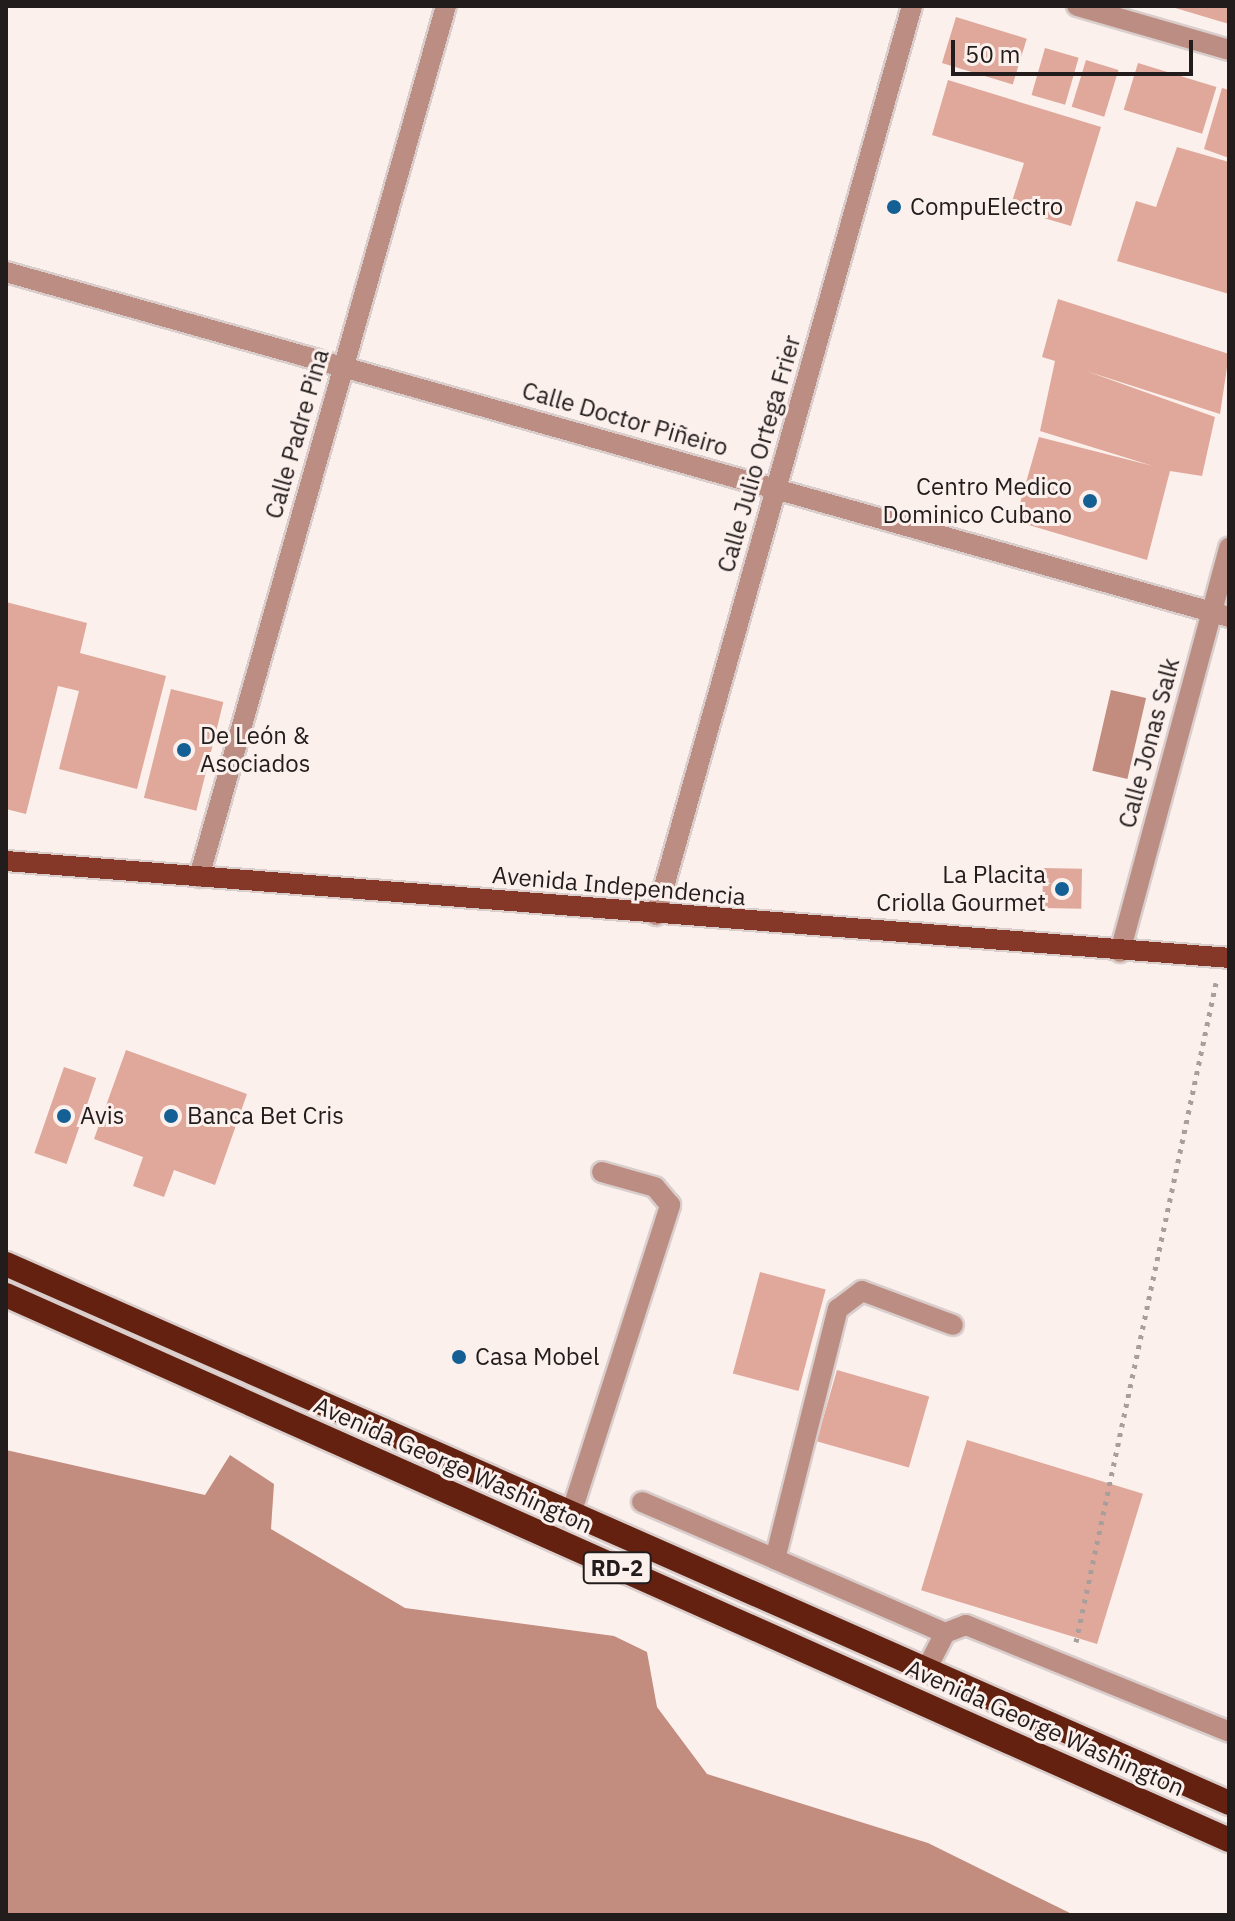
<!DOCTYPE html>
<meta charset="utf-8">
<style>
body{margin:0}
#map{position:relative;width:1235px;height:1921px;overflow:hidden;background:#fcf0ed;font-family:"IBM Plex Sans",sans-serif}
div>[style]{position:absolute}
.water>*{inset:0;background:#c28c7f;transform-origin:0 0}
.building>*{inset:0;background:#dfa89a;transform-origin:0 0}
.path>*{height:5px;margin-top:-2.5px;transform-origin:0;background:repeating-linear-gradient(90deg,#a89f9d 0 4px,transparent 0 10px)}
.roads{filter:drop-shadow(2px 0 #d9cecc) drop-shadow(-2px 0 #d9cecc) drop-shadow(0 2px #d9cecc) drop-shadow(0 -2px #d9cecc)}
.minor>*{height:20px;margin:-10px;padding:0 10px;transform-origin:10px;border-radius:10px;background:#bc8e83}
.major>*{height:20px;margin:-10px;padding:0 10px;transform-origin:10px;border-radius:10px;background:#853827}
.highway>*{height:24px;margin:-12px;padding:0 12px;transform-origin:12px;border-radius:12px;background:#652110}
.dots>*{width:22px;height:22px;translate:-50% -50%;box-sizing:border-box;border:4px solid #fcf0ed;border-radius:50%}
span{translate:-50% -50%;white-space:nowrap;text-align:center;line-height:1.15;-webkit-text-stroke:6px #fcf0ed;paint-order:stroke}
.shield-label span{padding:2px 6px;background:#fcf0ed;border:2px solid;border-radius:6px;-webkit-text-stroke-width:0}
.shield-label{font-size:22px;color:#221d1c;font-weight:700}
.poi-label{font-size:24px;color:#221d1c}
.left{translate:0 -50%;text-align:left}
.right{translate:-100% -50%;text-align:right}
.street-label{font-size:24px;color:#221d1c}
.frame{position:absolute;inset:0;border:8px solid #221d1c;pointer-events:none}
.scale{position:absolute;left:951px;top:40px;width:242px;height:36px;box-sizing:border-box;border:4px solid #221d1c;border-top:0;padding-left:10px;font-size:24px;line-height:28px;white-space:nowrap;color:#221d1c;-webkit-text-stroke:6px #fcf0ed;paint-order:stroke}
</style>
<div id="map">
<div class="water">
<i style="left:1111px;top:690px;width:36px;height:83px;rotate:13deg"></i>
<i style="clip-path:polygon(6px 1450px,205px 1495px,230px 1455px,274px 1484px,271px 1529px,405px 1608px,614px 1636px,647px 1652px,657px 1707px,707px 1774px,928px 1843px,1074px 1915px,6px 1915px)"></i>
</div>
<div class="building">
<i style="clip-path:polygon(1172px 6px,1229px 6px,1229px 24px,1172px 7px)"></i>
<i style="left:956px;top:17px;width:74px;height:48px;rotate:17deg"></i>
<i style="left:1045px;top:48px;width:35px;height:49px;rotate:16deg"></i>
<i style="left:1086px;top:60px;width:34px;height:49px;rotate:17deg"></i>
<i style="left:1138px;top:63px;width:82px;height:49px;rotate:17deg"></i>
<i style="clip-path:polygon(948px 80px,1101px 127px,1071px 226px,1010px 208px,1024px 163px,932px 135px)"></i>
<i style="clip-path:polygon(1222px 88px,1229px 90px,1229px 158px,1204px 149px)"></i>
<i style="clip-path:polygon(1177px 147px,1229px 162px,1229px 294px,1117px 261px,1136px 201px,1156px 207px)"></i>
<i style="clip-path:polygon(1058px 299px,1229px 354px,1220px 414px,1086px 371px,1215px 417px,1202px 476px,1170px 471px,1147px 560px,1015px 521px,1039px 437px,1153px 466px,1040px 431px,1055px 361px,1042px 357px)"></i>
<i style="clip-path:polygon(6px 602px,87px 623px,80px 653px,166px 676px,137px 789px,59px 769px,79px 691px,58px 686px,26px 814px,6px 809px)"></i>
<i style="left:171px;top:689px;width:54px;height:112px;rotate:14deg"></i>
<i style="left:1043px;top:868px;width:39px;height:40px;rotate:1deg"></i>
<i style="clip-path:polygon(126px 1050px,247px 1094px,215px 1185px,174px 1170px,164px 1197px,133px 1186px,143px 1157px,94px 1139px)"></i>
<i style="left:64px;top:1067px;width:34px;height:91px;rotate:19deg"></i>
<i style="left:760px;top:1272px;width:68px;height:105px;rotate:15deg"></i>
<i style="left:837px;top:1370px;width:96px;height:74px;rotate:16deg"></i>
<i style="left:967px;top:1440px;width:184px;height:157px;rotate:17deg"></i>
</div>
<div class="path">
<i style="left:1076px;top:1642px;width:674px;rotate:-78.01deg"></i>
</div>
<div class="roads">
<div class="minor">
<i style="left:1077px;top:6px;width:158px;rotate:16.1deg"></i>
<i style="left:6px;top:272px;width:1271px;rotate:15.75deg"></i>
<i style="left:199px;top:877px;width:905px;rotate:-74.17deg"></i>
<i style="left:656px;top:915px;width:944px;rotate:-74.27deg"></i>
<i style="left:1120px;top:952px;width:419px;rotate:-74.9deg"></i>
<i style="left:642px;top:1502px;width:145px;rotate:23.2deg"></i>
<i style="left:570px;top:1517px;width:328px;rotate:-72.2deg"></i>
<i style="left:670px;top:1205px;width:23px;rotate:-130deg"></i>
<i style="left:655px;top:1187px;width:55px;rotate:-164.2deg"></i>
<i style="left:945px;top:1633px;width:185px;rotate:-156.5deg"></i>
<i style="left:775px;top:1559px;width:258px;rotate:-75.9deg"></i>
<i style="left:838px;top:1309px;width:30px;rotate:-37deg"></i>
<i style="left:862px;top:1291px;width:97px;rotate:20.5deg"></i>
<i style="left:925px;top:1672px;width:44px;rotate:-62.9deg"></i>
<i style="left:945px;top:1633px;width:22px;rotate:-21deg"></i>
<i style="left:966px;top:1625px;width:284px;rotate:22.1deg"></i>
</div>
<div class="major">
<i style="left:6px;top:861px;width:1227px;rotate:4.53deg"></i>
</div>
<div class="highway">
<i style="left:6px;top:1264px;width:1337px;rotate:23.78deg"></i>
<i style="left:6px;top:1295px;width:1339px;rotate:24.02deg"></i>
</div>
</div>
<div class="dots">
<i style="left:894px;top:207px;background:#145f93"></i>
<i style="left:1090px;top:501px;background:#145f93"></i>
<i style="left:184px;top:750px;background:#145f93"></i>
<i style="left:1062px;top:889px;background:#145f93"></i>
<i style="left:64px;top:1116px;background:#145f93"></i>
<i style="left:171px;top:1116px;background:#145f93"></i>
<i style="left:459px;top:1357px;background:#145f93"></i>
</div>
<div class="shield-label">
<span style="left:617px;top:1568px">RD-2</span>
</div>
<div class="poi-label">
<span class="left" style="left:910px;top:207px">CompuElectro</span>
<span class="right" style="left:1072px;top:501px">Centro Medico<br>Dominico Cubano</span>
<span class="left" style="left:200px;top:750px">De León &amp;<br>Asociados</span>
<span class="right" style="left:1046px;top:889px">La Placita<br>Criolla Gourmet</span>
<span class="left" style="left:80px;top:1116px">Avis</span>
<span class="left" style="left:187px;top:1116px">Banca Bet Cris</span>
<span class="left" style="left:475px;top:1357px">Casa Mobel</span>
</div>
<div class="street-label">
<span style="left:625px;top:419px;rotate:16deg">Calle Doctor Piñeiro</span>
<span style="left:297px;top:434px;rotate:-74deg">Calle Padre Pina</span>
<span style="left:759px;top:454px;rotate:-74deg">Calle Julio Ortega Frier</span>
<span style="left:1149px;top:743px;rotate:-75deg">Calle Jonas Salk</span>
<span style="left:619px;top:886px;rotate:5deg">Avenida Independencia</span>
<span style="left:453px;top:1465px;rotate:24deg">Avenida George Washington</span>
<span style="left:1045px;top:1728px;rotate:24deg">Avenida George Washington</span>
</div>
<div class="frame"></div>
<div class="scale">50 m</div>
</div>
